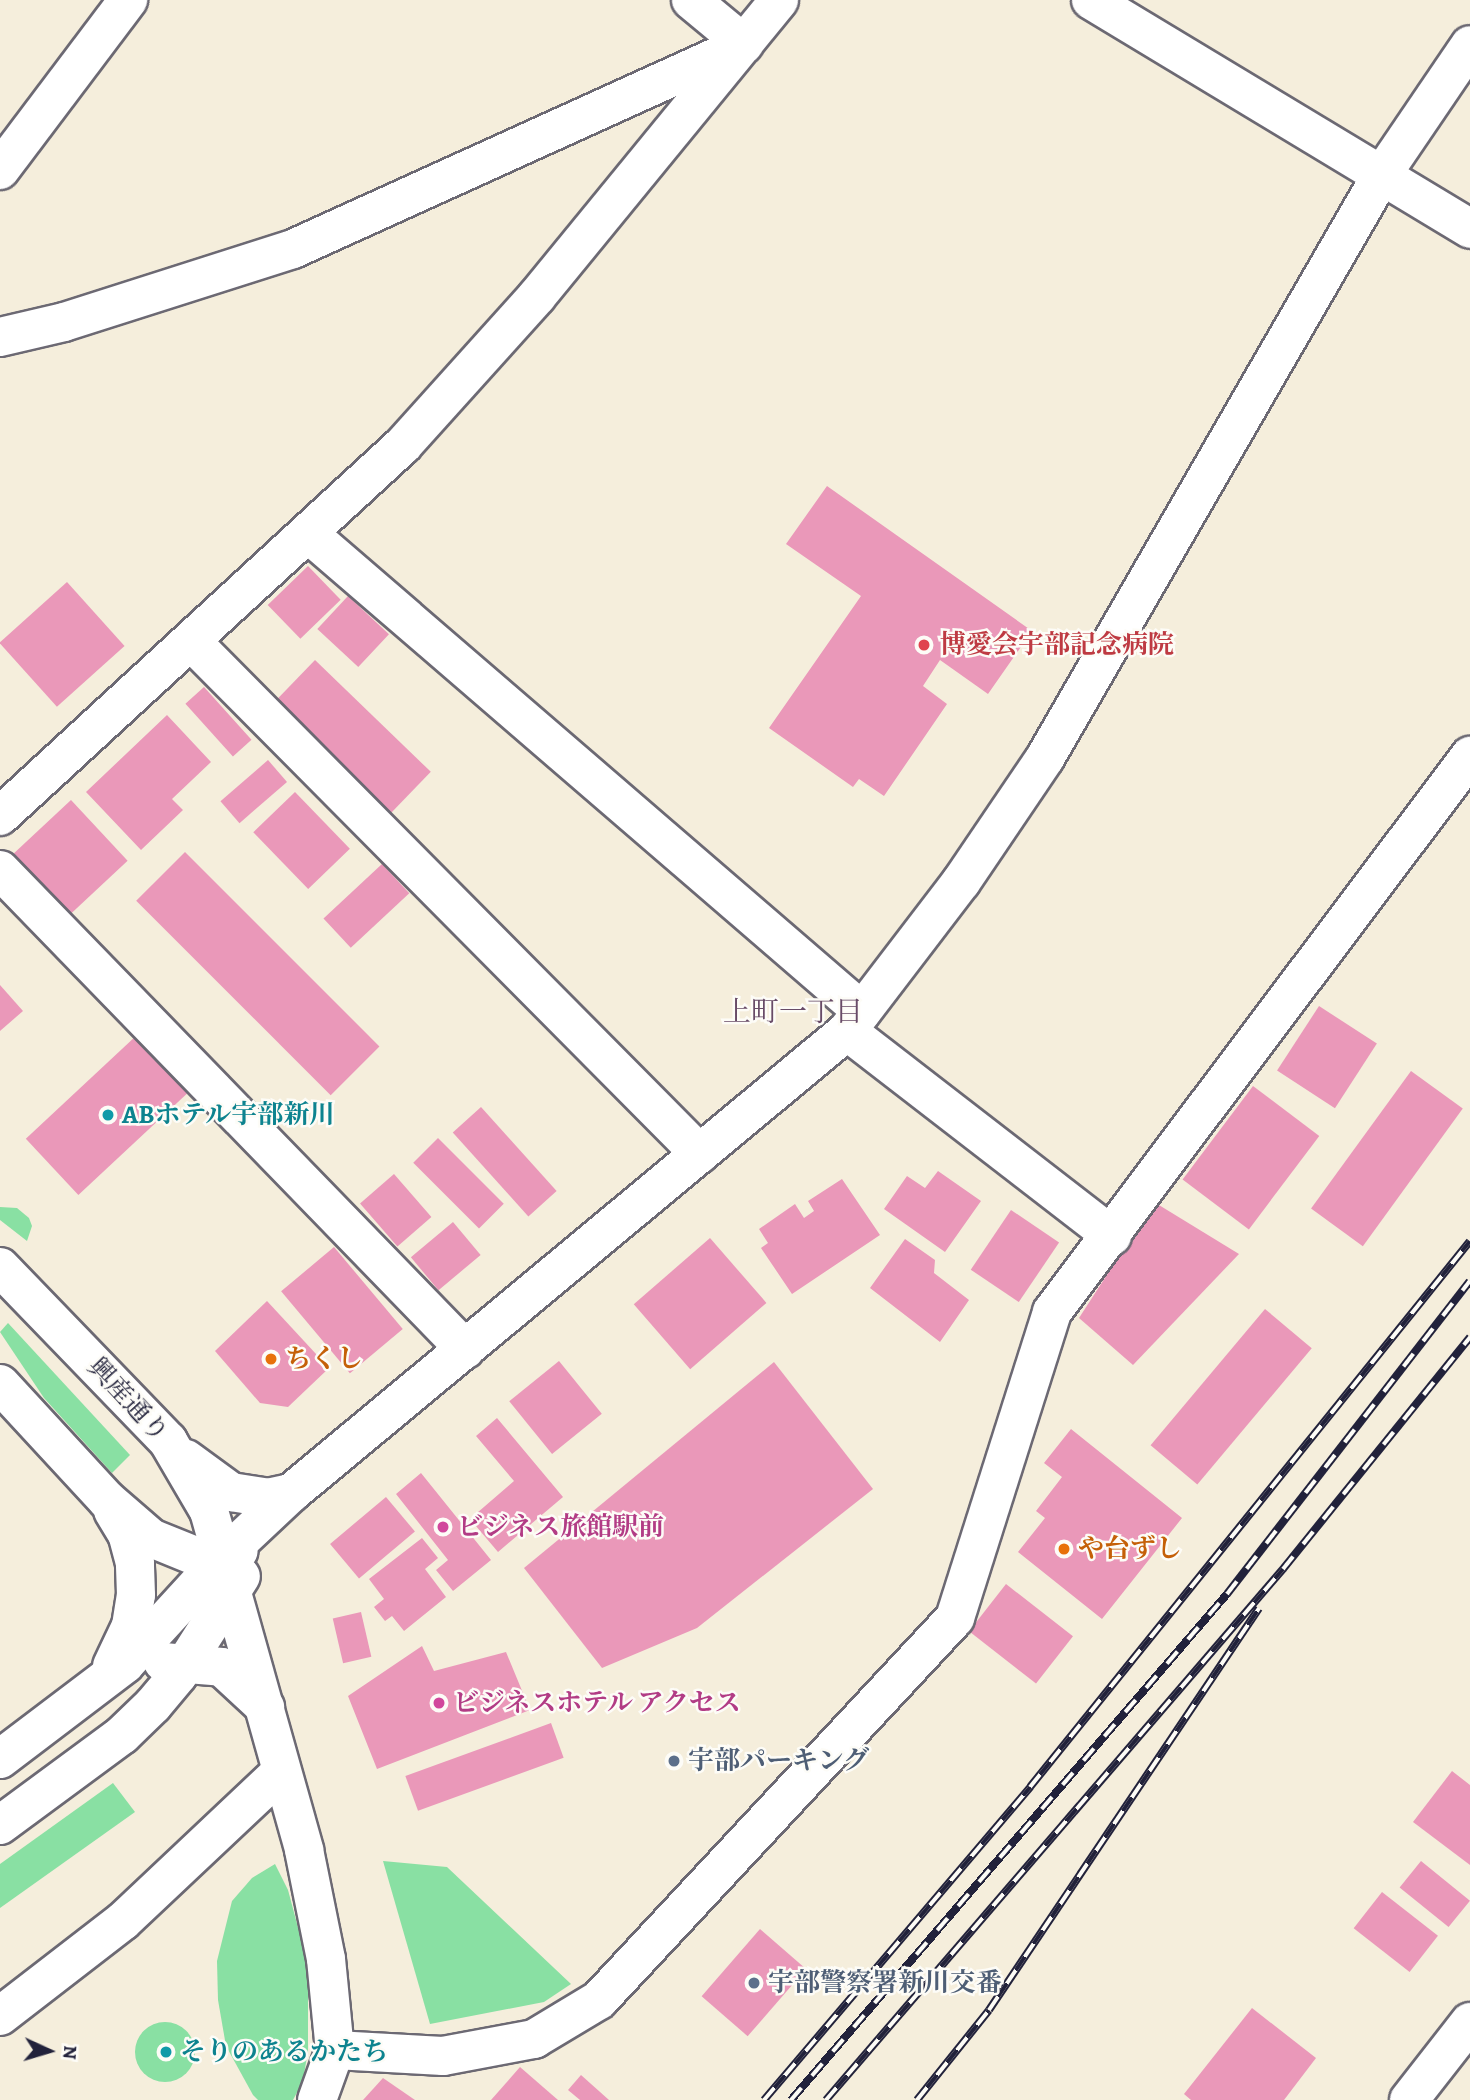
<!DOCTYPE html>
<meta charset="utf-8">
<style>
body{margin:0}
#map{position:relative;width:1470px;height:2100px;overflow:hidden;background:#f5eedc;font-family:Alegreya,"Noto Serif JP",serif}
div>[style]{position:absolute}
.green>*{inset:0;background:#89e0a3}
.round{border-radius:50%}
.building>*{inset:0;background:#ea98b9;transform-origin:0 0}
.roads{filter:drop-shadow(2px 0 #6c6973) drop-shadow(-2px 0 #6c6973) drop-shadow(0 2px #6c6973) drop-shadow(0 -2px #6c6973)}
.minor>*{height:38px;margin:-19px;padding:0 19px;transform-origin:19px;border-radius:19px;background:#fff}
.rail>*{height:8px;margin-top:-4px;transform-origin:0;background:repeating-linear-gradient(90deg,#fdfcf7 0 16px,#22223b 0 32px);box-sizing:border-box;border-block:2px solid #22223b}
.dots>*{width:19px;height:19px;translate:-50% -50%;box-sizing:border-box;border:4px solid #fdfcf7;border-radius:50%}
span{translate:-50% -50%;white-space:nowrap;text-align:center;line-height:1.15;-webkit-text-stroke:5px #fdfcf7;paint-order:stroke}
.health-label{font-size:26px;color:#be3a42;font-weight:700}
.left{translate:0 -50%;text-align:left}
.culture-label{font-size:26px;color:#0d838f;font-weight:700}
.food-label{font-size:26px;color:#c56008;font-weight:700}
.street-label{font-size:26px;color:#22223b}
.hotel-label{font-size:26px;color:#b23c85;font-weight:700}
.service-label{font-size:26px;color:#4e5e75;font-weight:700}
.neighbourhood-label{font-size:28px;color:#684b67}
.north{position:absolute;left:14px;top:2016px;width:70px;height:70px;-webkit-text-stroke:5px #fdfcf7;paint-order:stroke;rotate:94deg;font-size:19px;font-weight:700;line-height:28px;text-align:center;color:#22223b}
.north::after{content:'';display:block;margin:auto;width:24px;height:32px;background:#22223b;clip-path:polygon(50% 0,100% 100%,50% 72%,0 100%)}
</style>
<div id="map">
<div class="green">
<i style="clip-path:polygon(0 1207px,17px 1208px,29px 1218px,32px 1226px,27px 1241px,0 1220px)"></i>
<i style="clip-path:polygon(8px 1323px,130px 1455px,112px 1473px,44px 1398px,0 1332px)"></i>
<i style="clip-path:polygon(113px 1783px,135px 1812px,0 1908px,0 1864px)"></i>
<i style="clip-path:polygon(383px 1861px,447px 1867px,571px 1984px,544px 2002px,430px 2024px)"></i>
<i style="clip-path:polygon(275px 1864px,288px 1890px,308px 1965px,308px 2050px,303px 2081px,293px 2100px,258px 2100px,253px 2095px,226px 2046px,218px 2000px,217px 1961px,232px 1901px,252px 1878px)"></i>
<i class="round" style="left:135px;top:2022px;width:60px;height:60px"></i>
</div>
<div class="building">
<i style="clip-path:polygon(827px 486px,1032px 631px,988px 694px,940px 660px,923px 686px,947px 704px,884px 796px,859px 779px,853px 787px,769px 728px,861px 596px,786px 544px)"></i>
<i style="left:308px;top:566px;width:47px;height:56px;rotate:46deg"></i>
<i style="left:67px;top:582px;width:86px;height:91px;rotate:48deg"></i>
<i style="left:348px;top:596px;width:56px;height:45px;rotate:43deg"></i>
<i style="left:315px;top:660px;width:161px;height:66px;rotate:44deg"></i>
<i style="left:204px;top:687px;width:71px;height:25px;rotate:48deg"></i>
<i style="clip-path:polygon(167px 715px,211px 762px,172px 799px,183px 810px,141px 850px,86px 792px)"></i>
<i style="left:268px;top:760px;width:29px;height:63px;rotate:49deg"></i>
<i style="left:295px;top:792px;width:79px;height:58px;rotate:46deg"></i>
<i style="left:71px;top:800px;width:83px;height:82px;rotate:47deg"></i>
<i style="left:185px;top:852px;width:275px;height:69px;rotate:45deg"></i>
<i style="left:382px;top:864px;width:40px;height:80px;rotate:47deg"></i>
<i style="clip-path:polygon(0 985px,23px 1011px,0 1031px)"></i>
<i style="left:1319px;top:1006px;width:69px;height:77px;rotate:33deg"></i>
<i style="left:137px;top:1035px;width:77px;height:152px;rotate:47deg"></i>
<i style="left:1411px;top:1071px;width:64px;height:170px;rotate:36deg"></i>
<i style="left:1253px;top:1086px;width:83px;height:117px;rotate:37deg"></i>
<i style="left:481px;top:1107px;width:113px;height:38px;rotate:48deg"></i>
<i style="left:438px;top:1138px;width:93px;height:35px;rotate:45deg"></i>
<i style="clip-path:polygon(938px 1171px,981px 1201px,945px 1252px,884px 1209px,907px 1176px,925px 1188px)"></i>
<i style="left:394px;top:1174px;width:57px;height:45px;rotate:49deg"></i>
<i style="clip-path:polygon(842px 1179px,880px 1235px,792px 1294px,761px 1248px,768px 1243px,759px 1229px,795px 1204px,804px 1218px,814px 1211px,808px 1201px)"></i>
<i style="clip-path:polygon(1154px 1202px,1239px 1254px,1133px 1365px,1079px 1318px)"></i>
<i style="left:1011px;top:1210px;width:58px;height:72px;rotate:34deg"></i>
<i style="left:453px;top:1222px;width:43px;height:55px;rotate:50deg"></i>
<i style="left:710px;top:1238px;width:86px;height:101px;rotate:49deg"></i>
<i style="clip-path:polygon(905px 1239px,935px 1260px,934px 1273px,969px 1300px,940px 1342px,870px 1288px)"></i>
<i style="left:334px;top:1247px;width:107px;height:69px;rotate:50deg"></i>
<i style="clip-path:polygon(267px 1301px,329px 1368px,288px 1407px,260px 1403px,215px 1351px)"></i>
<i style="left:1265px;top:1309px;width:61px;height:178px;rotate:40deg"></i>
<i style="left:559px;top:1361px;width:68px;height:64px;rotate:51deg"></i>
<i style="clip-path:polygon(774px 1362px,873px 1489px,697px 1628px,602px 1668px,524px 1568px)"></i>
<i style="clip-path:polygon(497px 1418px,563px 1497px,498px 1552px,470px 1519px,514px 1481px,476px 1436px)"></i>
<i style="clip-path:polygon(1071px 1429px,1182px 1518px,1102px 1619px,1018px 1552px,1045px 1518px,1036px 1511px,1062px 1477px,1044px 1463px)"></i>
<i style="clip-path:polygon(421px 1473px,491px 1560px,453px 1591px,436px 1570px,448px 1560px,396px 1494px)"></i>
<i style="left:386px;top:1497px;width:45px;height:73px;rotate:50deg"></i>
<i style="clip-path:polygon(422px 1538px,438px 1558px,425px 1569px,446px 1597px,404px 1631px,392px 1616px,385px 1621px,374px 1607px,384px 1599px,369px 1579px)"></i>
<i style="left:1006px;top:1584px;width:85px;height:60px;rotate:38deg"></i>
<i style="left:361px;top:1612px;width:46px;height:29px;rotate:77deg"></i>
<i style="clip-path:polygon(422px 1646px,434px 1671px,506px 1652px,530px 1710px,377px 1769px,348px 1696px)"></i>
<i style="left:551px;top:1723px;width:37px;height:155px;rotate:70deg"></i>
<i style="clip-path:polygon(1452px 1771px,1470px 1785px,1470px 1865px,1413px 1822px)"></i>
<i style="left:1421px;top:1861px;width:63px;height:34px;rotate:39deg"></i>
<i style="left:1382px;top:1892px;width:71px;height:46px;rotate:38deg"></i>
<i style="left:760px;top:1929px;width:61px;height:89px;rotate:41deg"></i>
<i style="clip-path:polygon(1252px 2008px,1316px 2058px,1284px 2100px,1191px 2100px,1184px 2094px)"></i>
<i style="clip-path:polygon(520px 2067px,558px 2100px,491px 2100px)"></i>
<i style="clip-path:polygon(581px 2075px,609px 2100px,580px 2100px,568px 2090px)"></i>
<i style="clip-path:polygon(383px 2078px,415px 2100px,363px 2100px)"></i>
</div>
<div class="roads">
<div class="minor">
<i style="left:691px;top:0;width:69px;rotate:39.7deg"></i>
<i style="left:1091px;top:0;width:443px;rotate:31.1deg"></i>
<i style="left:0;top:170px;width:213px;rotate:-53deg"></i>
<i style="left:0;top:337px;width:66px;rotate:-13.2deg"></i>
<i style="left:64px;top:322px;width:240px;rotate:-17.7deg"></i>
<i style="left:293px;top:249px;width:486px;rotate:-24.4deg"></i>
<i style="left:310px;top:535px;width:729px;rotate:40.77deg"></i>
<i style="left:192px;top:642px;width:721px;rotate:45.22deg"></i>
<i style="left:0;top:816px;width:548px;rotate:-42.63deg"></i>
<i style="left:403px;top:445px;width:200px;rotate:-48deg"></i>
<i style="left:537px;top:296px;width:382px;rotate:-50.7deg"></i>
<i style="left:0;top:870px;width:668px;rotate:45.85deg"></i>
<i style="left:847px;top:1031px;width:335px;rotate:37.7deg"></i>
<i style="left:0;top:1267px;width:242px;rotate:46deg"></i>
<i style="left:168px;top:1441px;width:81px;rotate:59.6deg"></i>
<i style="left:209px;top:1511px;width:352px;rotate:74.3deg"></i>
<i style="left:304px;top:1850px;width:111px;rotate:78.6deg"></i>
<i style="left:326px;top:1959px;width:91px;rotate:84.4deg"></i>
<i style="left:335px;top:2050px;width:53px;rotate:109.8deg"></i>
<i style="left:0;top:1384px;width:158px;rotate:47.3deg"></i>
<i style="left:107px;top:1500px;width:58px;rotate:40.8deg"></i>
<i style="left:151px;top:1538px;width:51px;rotate:22deg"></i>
<i style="left:198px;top:1557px;width:41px;rotate:-8.3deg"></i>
<i style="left:186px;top:1459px;width:56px;rotate:36.3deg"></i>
<i style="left:231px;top:1492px;width:36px;rotate:9deg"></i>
<i style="left:267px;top:1498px;width:25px;rotate:-12deg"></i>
<i style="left:163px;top:1662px;width:59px;rotate:4.8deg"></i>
<i style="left:222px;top:1667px;width:59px;rotate:42.9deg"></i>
<i style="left:112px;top:1666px;width:44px;rotate:-64.6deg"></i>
<i style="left:131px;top:1626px;width:31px;rotate:-81deg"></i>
<i style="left:136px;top:1595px;width:32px;rotate:-92deg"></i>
<i style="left:135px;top:1563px;width:30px;rotate:-105deg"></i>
<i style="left:127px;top:1534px;width:27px;rotate:-121deg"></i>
<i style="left:0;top:1759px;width:157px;rotate:-37.2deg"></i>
<i style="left:125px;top:1664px;width:147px;rotate:-47.5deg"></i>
<i style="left:224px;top:1556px;width:92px;rotate:-43.2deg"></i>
<i style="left:291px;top:1493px;width:723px;rotate:-39.72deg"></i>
<i style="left:847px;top:1031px;width:188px;rotate:-52.6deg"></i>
<i style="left:961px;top:882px;width:150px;rotate:-55.9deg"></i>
<i style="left:1045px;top:758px;width:672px;rotate:-60deg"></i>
<i style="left:1381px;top:176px;width:158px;rotate:-55.8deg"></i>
<i style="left:0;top:1825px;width:152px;rotate:-36.4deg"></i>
<i style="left:122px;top:1735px;width:43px;rotate:-44.1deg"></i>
<i style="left:153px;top:1705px;width:39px;rotate:-50deg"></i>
<i style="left:178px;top:1675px;width:117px;rotate:-57.5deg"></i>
<i style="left:0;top:2016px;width:155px;rotate:-37.7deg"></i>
<i style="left:123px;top:1921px;width:217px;rotate:-43.3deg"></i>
<i style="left:335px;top:2050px;width:108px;rotate:3.2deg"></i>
<i style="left:443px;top:2056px;width:93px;rotate:-10.6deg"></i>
<i style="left:534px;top:2039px;width:76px;rotate:-31deg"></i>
<i style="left:599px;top:2000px;width:522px;rotate:-47.02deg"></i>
<i style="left:955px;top:1618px;width:321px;rotate:-72.4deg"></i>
<i style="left:1052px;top:1312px;width:696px;rotate:-53.06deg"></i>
<i style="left:1409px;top:2100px;width:99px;rotate:-52deg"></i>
</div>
</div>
<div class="rail">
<i style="left:764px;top:2100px;width:411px;rotate:-49.6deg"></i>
<i style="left:1030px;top:1787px;width:701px;rotate:-51.14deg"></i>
<i style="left:791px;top:2100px;width:668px;rotate:-49.25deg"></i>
<i style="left:1227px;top:1594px;width:396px;rotate:-52.2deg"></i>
<i style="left:826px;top:2100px;width:701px;rotate:-49.28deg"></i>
<i style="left:1283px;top:1569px;width:298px;rotate:-51.1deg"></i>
<i style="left:917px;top:2100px;width:115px;rotate:-51.3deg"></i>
<i style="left:989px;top:2010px;width:484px;rotate:-56.1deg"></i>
</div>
<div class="dots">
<i style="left:924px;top:645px;background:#e0444e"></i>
<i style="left:108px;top:1115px;background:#0f9aa8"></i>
<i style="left:271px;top:1359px;background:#e8710a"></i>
<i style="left:443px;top:1527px;background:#d1479c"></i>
<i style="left:1064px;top:1549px;background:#e8710a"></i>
<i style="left:439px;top:1703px;background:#d1479c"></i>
<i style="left:674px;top:1761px;background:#5c6f8a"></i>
<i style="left:754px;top:1983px;background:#5c6f8a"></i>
<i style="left:166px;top:2052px;background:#0f9aa8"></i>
</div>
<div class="health-label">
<span class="left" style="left:940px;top:645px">博愛会宇部記念病院</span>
</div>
<div class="culture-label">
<span class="left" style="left:122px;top:1115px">ABホテル宇部新川</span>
<span class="left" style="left:180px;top:2052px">そりのあるかたち</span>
</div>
<div class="food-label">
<span class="left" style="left:285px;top:1359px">ちくし</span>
<span class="left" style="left:1078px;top:1549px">や台ずし</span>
</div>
<div class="street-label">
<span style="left:128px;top:1400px;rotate:47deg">興産通り</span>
</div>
<div class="hotel-label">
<span class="left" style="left:457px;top:1527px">ビジネス旅館駅前</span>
<span class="left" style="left:453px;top:1703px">ビジネスホテル アクセス</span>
</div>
<div class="service-label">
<span class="left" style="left:688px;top:1761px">宇部パーキング</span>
<span class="left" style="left:768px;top:1983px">宇部警察署新川交番</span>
</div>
<div class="neighbourhood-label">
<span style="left:793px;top:1012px">上町一丁目</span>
</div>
<div class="north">N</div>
</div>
